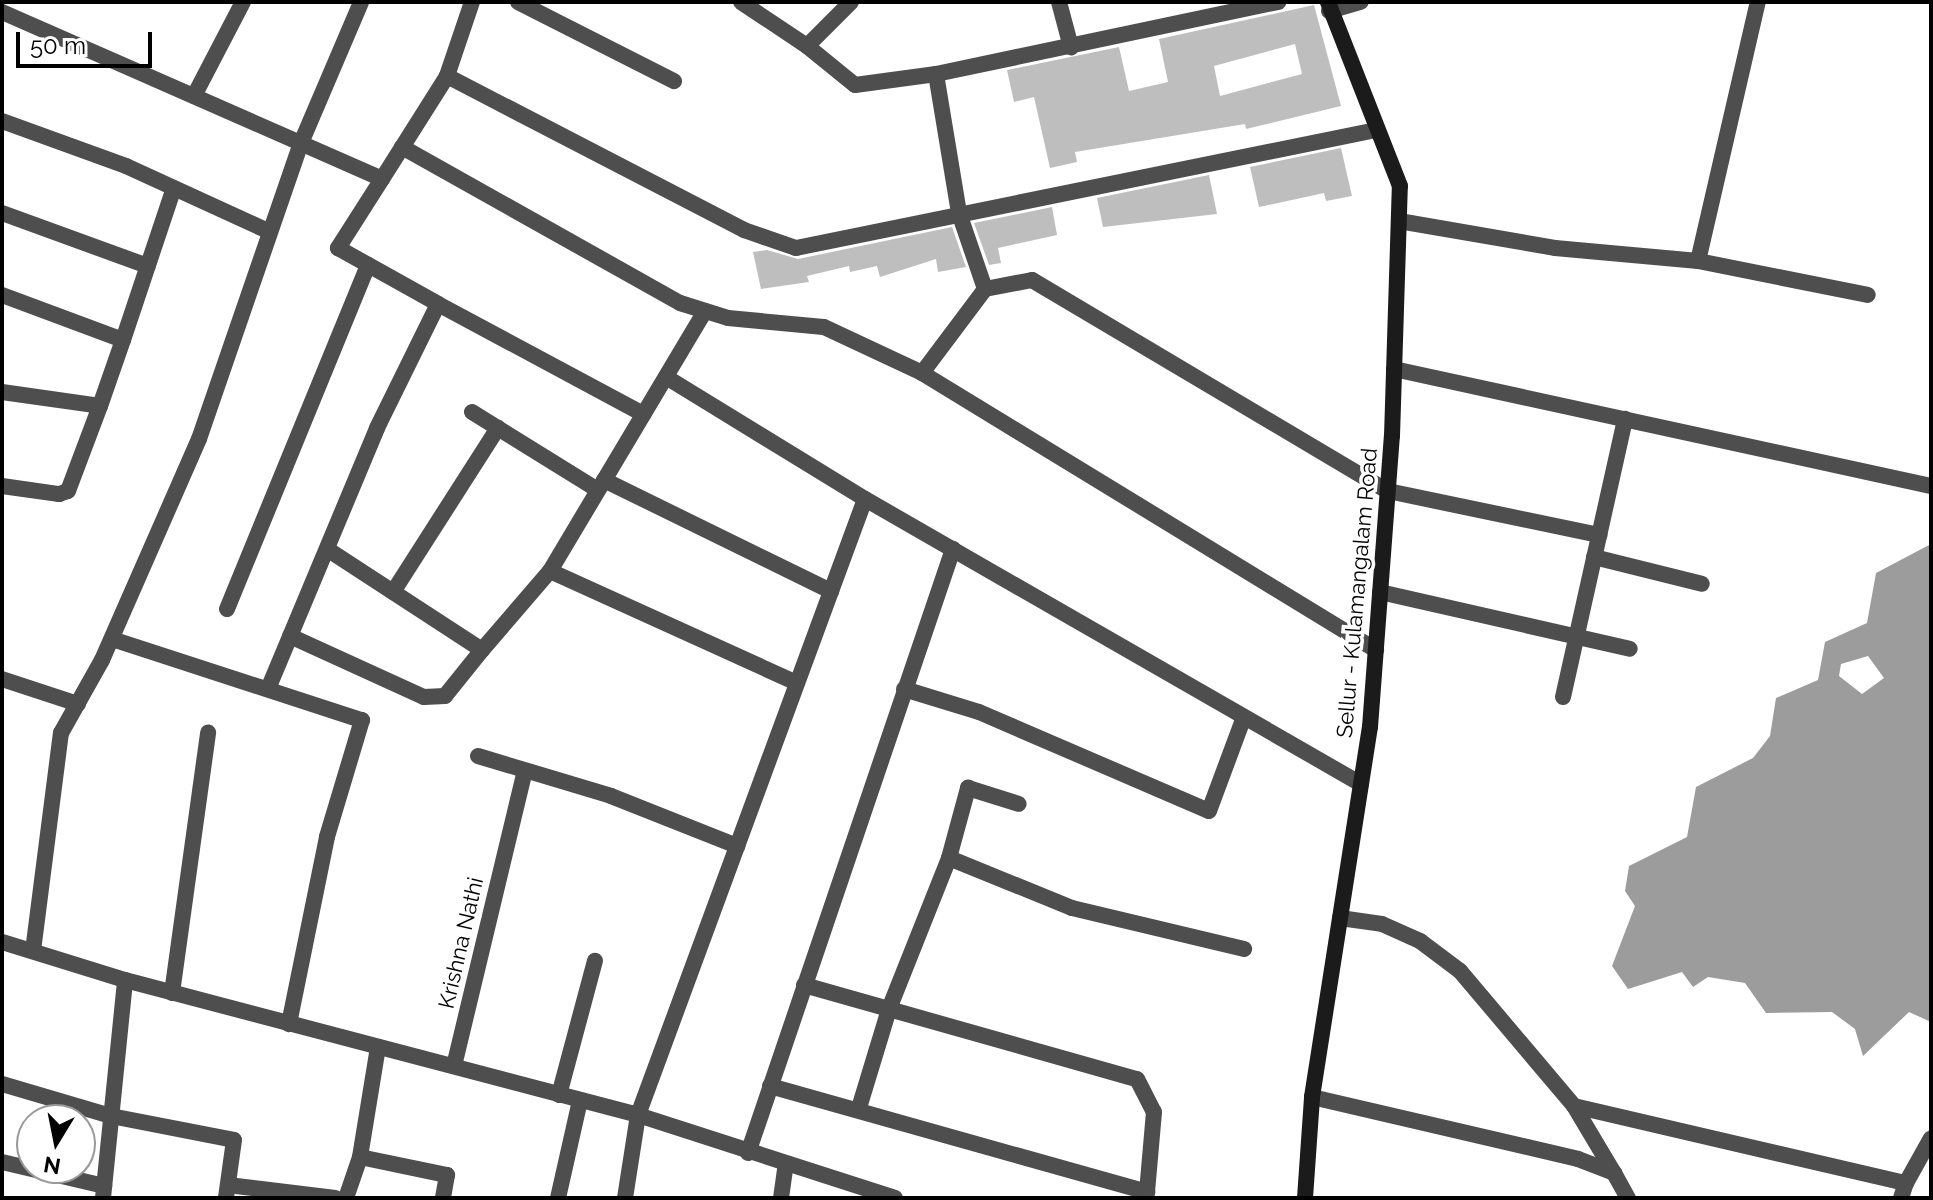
<!DOCTYPE html>
<style>
body{margin:0}
#map{position:relative;width:1933px;height:1200px;overflow:hidden;background:#fff;font-family:Raleway,sans-serif}
div>[style]{position:absolute}
.water>*{inset:0;background:#9c9c9c}
.building>*{inset:0;background:#bebebe}
.minor>*{height:16px;margin:-8px;padding:0 8px;transform-origin:8px;border-radius:8px;background:#4e4e4e}
.tertiary>*{height:16px;margin:-8px;padding:0 8px;transform-origin:8px;border-radius:8px;background:#4e4e4e}
.secondary>*{height:16px;margin:-8px;padding:0 8px;transform-origin:8px;border-radius:8px;background:#1b1b1b}
span{translate:-50% -50%;white-space:nowrap;text-align:center;line-height:1.15;-webkit-text-stroke:7px #fff;paint-order:stroke}
.street-label{font-size:22px;color:#000}
.frame{position:absolute;inset:0;border:4px solid #000;pointer-events:none}
.north{position:absolute;left:16px;top:1104px;width:80px;height:80px;box-sizing:border-box;background:#fff;border:2px solid #999;border-radius:50%;rotate:190deg;font-size:22px;font-weight:700;line-height:32px;text-align:center;color:#000}
.north::after{content:'';display:block;margin:auto;width:28px;height:36px;background:#000;clip-path:polygon(50% 0,100% 100%,50% 72%,0 100%)}
.scale{position:absolute;left:16px;top:32px;width:136px;height:36px;box-sizing:border-box;border:4px solid #000;border-top:0;padding-left:10px;font-size:24px;line-height:28px;white-space:nowrap;color:#000;-webkit-text-stroke:6px #fff;paint-order:stroke}
</style>
<div id="map">
<div class="water">
<i style="clip-path:polygon(evenodd,1931px 544px,1931px 1022px,1909px 1012px,1863px 1056px,1855px 1029px,1832px 1012px,1766px 1013px,1745px 983px,1708px 977px,1693px 987px,1682px 972px,1628px 989px,1612px 966px,1635px 906px,1625px 891px,1629px 866px,1687px 837px,1696px 787px,1753px 758px,1770px 736px,1776px 698px,1818px 680px,1825px 642px,1867px 623px,1876px 573px,1931px 544px,1868px 656px,1884px 678px,1862px 694px,1839px 676px,1841px 664px,1868px 656px)"></i>
</div>
<div class="building">
<i style="clip-path:polygon(evenodd,1314px 5px,1341px 106px,1246px 129px,1245px 124px,1075px 152px,1077px 162px,1050px 168px,1034px 97px,1014px 102px,1007px 70px,1119px 47px,1129px 91px,1168px 82px,1159px 39px,1314px 5px,1295px 44px,1302px 74px,1220px 96px,1214px 66px,1295px 44px)"></i>
<i style="clip-path:polygon(1341px 148px,1352px 196px,1326px 201px,1324px 193px,1259px 207px,1250px 167px)"></i>
<i style="clip-path:polygon(1209px 175px,1217px 214px,1103px 227px,1097px 198px)"></i>
<i style="clip-path:polygon(1052px 207px,1057px 235px,998px 248px,1001px 263px,989px 265px,974px 223px)"></i>
<i style="clip-path:polygon(952px 227px,966px 267px,938px 272px,936px 259px,880px 277px,877px 266px,850px 272px,849px 266px,807px 276px,809px 282px,761px 289px,753px 252px,767px 250px,798px 259px)"></i>
</div>
<div class="minor">
<i style="left:472px;top:2px;width:78px;rotate:108.7deg"></i>
<i style="left:447px;top:76px;width:335px;rotate:27.4deg"></i>
<i style="left:744px;top:230px;width:55px;rotate:19.1deg"></i>
<i style="left:796px;top:248px;width:592px;rotate:-11.5deg"></i>
<i style="left:518px;top:2px;width:175px;rotate:26.9deg"></i>
<i style="left:741px;top:2px;width:79px;rotate:33.7deg"></i>
<i style="left:851px;top:2px;width:62px;rotate:135deg"></i>
<i style="left:807px;top:46px;width:62px;rotate:39.1deg"></i>
<i style="left:855px;top:85px;width:82px;rotate:-7.7deg"></i>
<i style="left:936px;top:74px;width:350px;rotate:-11.9deg"></i>
<i style="left:1059px;top:2px;width:47px;rotate:75.1deg"></i>
<i style="left:1329px;top:11px;width:33px;rotate:-16deg"></i>
<i style="left:2px;top:12px;width:415px;rotate:23.7deg"></i>
<i style="left:382px;top:179px;width:122px;rotate:-57.7deg"></i>
<i style="left:936px;top:74px;width:141px;rotate:80.6deg"></i>
<i style="left:959px;top:213px;width:80px;rotate:71.1deg"></i>
<i style="left:194px;top:96px;width:106px;rotate:-62.5deg"></i>
<i style="left:2px;top:121px;width:132px;rotate:19.9deg"></i>
<i style="left:126px;top:166px;width:158px;rotate:24.6deg"></i>
<i style="left:402px;top:147px;width:319px;rotate:29.3deg"></i>
<i style="left:680px;top:303px;width:50px;rotate:17.4deg"></i>
<i style="left:728px;top:318px;width:96px;rotate:5.4deg"></i>
<i style="left:824px;top:327px;width:108px;rotate:25.1deg"></i>
<i style="left:922px;top:373px;width:532px;rotate:31.39deg"></i>
<i style="left:382px;top:179px;width:82px;rotate:122.5deg"></i>
<i style="left:338px;top:248px;width:115px;rotate:29.2deg"></i>
<i style="left:2px;top:213px;width:155px;rotate:20deg"></i>
<i style="left:1399px;top:221px;width:158px;rotate:9.8deg"></i>
<i style="left:1555px;top:248px;width:144px;rotate:5.2deg"></i>
<i style="left:1698px;top:261px;width:266px;rotate:-77deg"></i>
<i style="left:1698px;top:261px;width:173px;rotate:11.3deg"></i>
<i style="left:2px;top:295px;width:129px;rotate:20.4deg"></i>
<i style="left:123px;top:340px;width:160px;rotate:-71.5deg"></i>
<i style="left:705px;top:311px;width:303px;rotate:120.8deg"></i>
<i style="left:550px;top:571px;width:271px;rotate:24.4deg"></i>
<i style="left:1394px;top:369px;width:550px;rotate:12.29deg"></i>
<i style="left:922px;top:373px;width:105px;rotate:-53.1deg"></i>
<i style="left:985px;top:289px;width:48px;rotate:-10.8deg"></i>
<i style="left:1032px;top:280px;width:414px;rotate:30.7deg"></i>
<i style="left:1388px;top:491px;width:216px;rotate:11.8deg"></i>
<i style="left:666px;top:377px;width:233px;rotate:31.5deg"></i>
<i style="left:2px;top:392px;width:99px;rotate:8.1deg"></i>
<i style="left:100px;top:406px;width:70px;rotate:-70.8deg"></i>
<i style="left:472px;top:412px;width:148px;rotate:31.8deg"></i>
<i style="left:604px;top:480px;width:253px;rotate:26.1deg"></i>
<i style="left:2px;top:486px;width:58px;rotate:8deg"></i>
<i style="left:59px;top:494px;width:9px;rotate:-18deg"></i>
<i style="left:68px;top:491px;width:91px;rotate:-69.4deg"></i>
<i style="left:1594px;top:557px;width:111px;rotate:14deg"></i>
<i style="left:393px;top:592px;width:195px;rotate:-57.4deg"></i>
<i style="left:1380px;top:592px;width:256px;rotate:12.8deg"></i>
<i style="left:227px;top:609px;width:372px;rotate:-67.7deg"></i>
<i style="left:290px;top:636px;width:147px;rotate:24.5deg"></i>
<i style="left:424px;top:697px;width:21px;rotate:-3deg"></i>
<i style="left:445px;top:696px;width:59px;rotate:-51.2deg"></i>
<i style="left:482px;top:650px;width:185px;rotate:-146.9deg"></i>
<i style="left:112px;top:639px;width:263px;rotate:18deg"></i>
<i style="left:362px;top:720px;width:122px;rotate:106.7deg"></i>
<i style="left:327px;top:837px;width:191px;rotate:101.5deg"></i>
<i style="left:482px;top:650px;width:104px;rotate:-49.3deg"></i>
<i style="left:2px;top:679px;width:80px;rotate:18.2deg"></i>
<i style="left:268px;top:689px;width:283px;rotate:-67.3deg"></i>
<i style="left:377px;top:428px;width:138px;rotate:-63.8deg"></i>
<i style="left:438px;top:304px;width:233px;rotate:28.2deg"></i>
<i style="left:904px;top:689px;width:78px;rotate:17deg"></i>
<i style="left:979px;top:712px;width:250px;rotate:23.3deg"></i>
<i style="left:1209px;top:811px;width:100px;rotate:-69.6deg"></i>
<i style="left:1563px;top:697px;width:285px;rotate:-77.4deg"></i>
<i style="left:478px;top:756px;width:139px;rotate:16.7deg"></i>
<i style="left:611px;top:796px;width:136px;rotate:21.6deg"></i>
<i style="left:949px;top:858px;width:73px;rotate:-74.8deg"></i>
<i style="left:968px;top:788px;width:53px;rotate:17.4deg"></i>
<i style="left:1340px;top:918px;width:42px;rotate:8.1deg"></i>
<i style="left:1382px;top:924px;width:42px;rotate:24.1deg"></i>
<i style="left:1420px;top:941px;width:50px;rotate:36.9deg"></i>
<i style="left:1460px;top:971px;width:177px;rotate:49.8deg"></i>
<i style="left:33px;top:951px;width:220px;rotate:-82.7deg"></i>
<i style="left:61px;top:733px;width:84px;rotate:-60.7deg"></i>
<i style="left:102px;top:660px;width:241px;rotate:-66.3deg"></i>
<i style="left:199px;top:439px;width:313px;rotate:-71deg"></i>
<i style="left:301px;top:143px;width:153px;rotate:-66.9deg"></i>
<i style="left:804px;top:985px;width:346px;rotate:15.8deg"></i>
<i style="left:1137px;top:1079px;width:37px;rotate:63deg"></i>
<i style="left:1154px;top:1112px;width:80px;rotate:95deg"></i>
<i style="left:172px;top:993px;width:263px;rotate:-82.1deg"></i>
<i style="left:378px;top:1047px;width:111px;rotate:99.3deg"></i>
<i style="left:360px;top:1157px;width:89px;rotate:11.7deg"></i>
<i style="left:447px;top:1175px;width:23px;rotate:100deg"></i>
<i style="left:454px;top:1066px;width:303px;rotate:-76.5deg"></i>
<i style="left:2px;top:1084px;width:114px;rotate:16.4deg"></i>
<i style="left:111px;top:1116px;width:125px;rotate:11deg"></i>
<i style="left:234px;top:1140px;width:59px;rotate:97.9deg"></i>
<i style="left:770px;top:1086px;width:392px;rotate:15.7deg"></i>
<i style="left:1147px;top:1192px;width:6px;rotate:108deg"></i>
<i style="left:559px;top:1095px;width:139px;rotate:-75deg"></i>
<i style="left:859px;top:1108px;width:103px;rotate:-73.1deg"></i>
<i style="left:889px;top:1009px;width:162px;rotate:-68.3deg"></i>
<i style="left:949px;top:858px;width:133px;rotate:22.1deg"></i>
<i style="left:1072px;top:908px;width:177px;rotate:13.4deg"></i>
<i style="left:748px;top:1153px;width:638px;rotate:-71.25deg"></i>
<i style="left:2px;top:1162px;width:105px;rotate:13.2deg"></i>
<i style="left:1614px;top:1173px;width:78px;rotate:-120.8deg"></i>
<i style="left:1574px;top:1106px;width:341px;rotate:13.1deg"></i>
<i style="left:1906px;top:1183px;width:51px;rotate:-60.9deg"></i>
<i style="left:228px;top:1185px;width:108px;rotate:6.9deg"></i>
<i style="left:103px;top:1198px;width:219px;rotate:-84.2deg"></i>
<i style="left:346px;top:1198px;width:43px;rotate:-71.1deg"></i>
<i style="left:558px;top:1198px;width:100px;rotate:-77.3deg"></i>
<i style="left:625px;top:1198px;width:84px;rotate:-81.1deg"></i>
<i style="left:638px;top:1115px;width:270px;rotate:17.9deg"></i>
<i style="left:781px;top:1198px;width:34px;rotate:-82deg"></i>
<i style="left:1901px;top:1198px;width:16px;rotate:-72deg"></i>
</div>
<div class="tertiary">
<i style="left:2px;top:942px;width:129px;rotate:17.2deg"></i>
<i style="left:125px;top:980px;width:530px;rotate:14.74deg"></i>
<i style="left:638px;top:1115px;width:656px;rotate:-69.77deg"></i>
<i style="left:865px;top:499px;width:572px;rotate:29.88deg"></i>
<i style="left:1312px;top:1097px;width:273px;rotate:13.1deg"></i>
<i style="left:1578px;top:1159px;width:39px;rotate:21deg"></i>
<i style="left:1614px;top:1173px;width:29px;rotate:61deg"></i>
</div>
<div class="secondary">
<i style="left:1305px;top:1198px;width:101px;rotate:-86deg"></i>
<i style="left:1312px;top:1097px;width:375px;rotate:-81.1deg"></i>
<i style="left:1370px;top:727px;width:292px;rotate:-85.7deg"></i>
<i style="left:1392px;top:436px;width:250px;rotate:-88.2deg"></i>
<i style="left:1400px;top:186px;width:198px;rotate:-111.4deg"></i>
</div>
<div class="street-label">
<span style="left:1357px;top:593px;rotate:-85deg">Sellur - Kulamangalam Road</span>
<span style="left:461px;top:943px;rotate:-77deg">Krishna Nathi</span>
</div>
<div class="frame"></div>
<div class="north">N</div>
<div class="scale">50 m</div>
</div>
